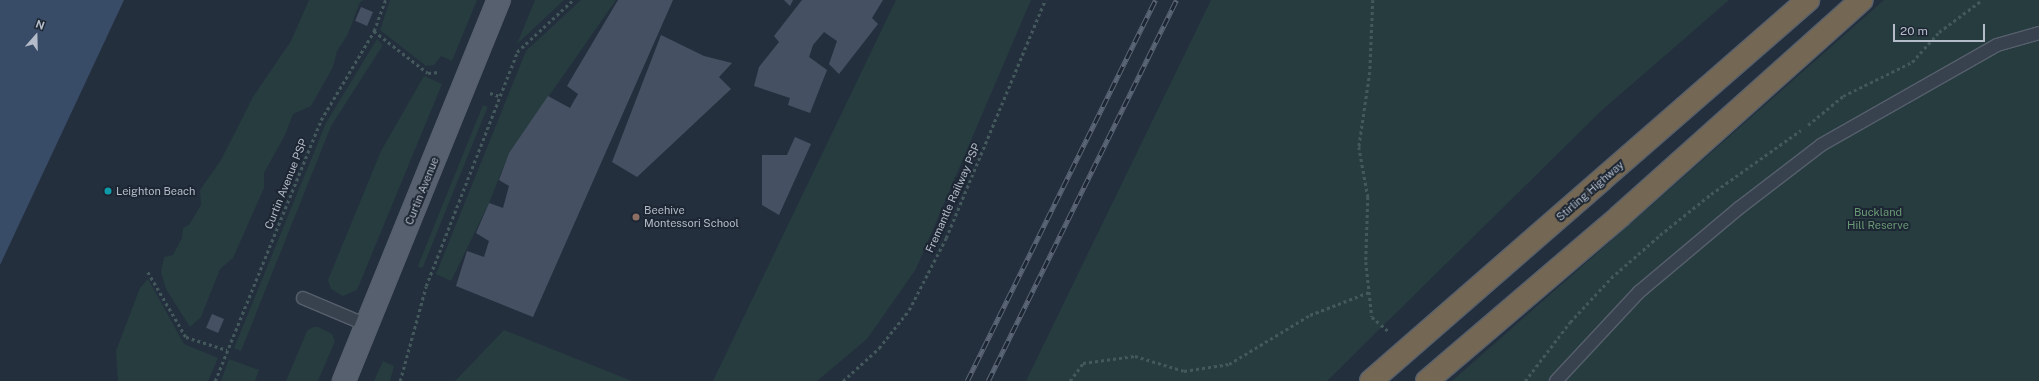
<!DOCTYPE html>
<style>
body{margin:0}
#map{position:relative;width:2039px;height:381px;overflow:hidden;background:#242f3e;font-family:"Public Sans",sans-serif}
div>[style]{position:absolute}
.green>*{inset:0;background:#263c3f;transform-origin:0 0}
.water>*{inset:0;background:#394c67}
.building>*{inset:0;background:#455162;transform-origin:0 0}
.path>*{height:2.5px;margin-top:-1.25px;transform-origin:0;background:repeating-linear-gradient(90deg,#44595c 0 3px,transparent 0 6px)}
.roads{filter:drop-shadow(1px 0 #565f6c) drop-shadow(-1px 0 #565f6c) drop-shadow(0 1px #565f6c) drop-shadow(0 -1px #565f6c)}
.lane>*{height:12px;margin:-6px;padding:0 6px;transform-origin:6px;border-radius:6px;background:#38414e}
.primary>*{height:22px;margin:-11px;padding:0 11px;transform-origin:11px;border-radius:11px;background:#56606e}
.highway>*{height:22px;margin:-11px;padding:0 11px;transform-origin:11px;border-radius:11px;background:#746855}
.rail>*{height:4.5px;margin-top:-2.25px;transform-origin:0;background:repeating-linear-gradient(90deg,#1d2633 0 9px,#5a6575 0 18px);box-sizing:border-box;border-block:1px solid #5a6575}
.dots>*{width:11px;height:11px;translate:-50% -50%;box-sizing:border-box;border:2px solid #1d2633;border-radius:50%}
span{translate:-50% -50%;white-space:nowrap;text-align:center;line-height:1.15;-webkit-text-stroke:4px #1d2633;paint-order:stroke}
.street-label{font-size:11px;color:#b4bcc9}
.poi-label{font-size:11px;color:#b4bcc9}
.left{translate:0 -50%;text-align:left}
.park-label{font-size:11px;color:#6b9a76}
.north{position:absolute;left:16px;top:16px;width:40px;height:40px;-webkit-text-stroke:3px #1d2633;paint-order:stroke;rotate:20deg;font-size:11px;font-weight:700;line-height:16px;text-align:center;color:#b4bcc9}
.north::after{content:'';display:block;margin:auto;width:14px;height:18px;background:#b4bcc9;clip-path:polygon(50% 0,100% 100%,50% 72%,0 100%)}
.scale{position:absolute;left:1893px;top:24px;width:92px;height:18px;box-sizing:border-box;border:2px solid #b4bcc9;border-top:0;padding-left:5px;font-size:12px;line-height:14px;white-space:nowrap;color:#b4bcc9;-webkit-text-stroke:3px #1d2633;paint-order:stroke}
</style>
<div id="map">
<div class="green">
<i style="clip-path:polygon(309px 0,364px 0,360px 2px,348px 34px,337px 51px,333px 67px,311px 106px,293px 114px,285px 135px,264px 173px,264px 188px,233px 258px,220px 269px,201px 317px,190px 327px,166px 289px,161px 272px,164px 257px,173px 255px,182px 238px,183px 228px,189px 225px,201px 205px,200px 190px,221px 160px,253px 97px,291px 41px)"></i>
<i style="clip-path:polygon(390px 0,477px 0,452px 61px,441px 56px,434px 65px,426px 66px,380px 30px)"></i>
<i style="clip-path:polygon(535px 0,564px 0,517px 44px)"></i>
<i style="clip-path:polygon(581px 0,616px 0,509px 153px,489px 203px,451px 281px,436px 274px,526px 51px)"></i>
<i style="clip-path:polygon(896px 0,1031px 0,916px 269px,867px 339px,817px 381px,713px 381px)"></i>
<i style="clip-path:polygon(1211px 0,1729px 0,1601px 111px,1327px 381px,1026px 381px)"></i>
<i style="clip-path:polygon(1884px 0,2039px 0,2039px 381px,1452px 381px)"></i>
<i style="clip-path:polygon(377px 39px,383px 45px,331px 126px,241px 351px,234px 348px,326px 123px)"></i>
<i style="clip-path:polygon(424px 76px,442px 84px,357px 290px,343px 296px,331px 289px,328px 280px,381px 151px)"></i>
<i style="left:483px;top:105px;width:5px;height:174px;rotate:22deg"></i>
<i style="clip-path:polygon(148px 279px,184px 344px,218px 358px,208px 381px,118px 381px,116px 351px,140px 288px)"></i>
<i style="clip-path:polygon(313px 327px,318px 327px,332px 334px,335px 341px,318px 381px,286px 381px,307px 331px)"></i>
<i style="clip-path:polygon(504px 330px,632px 381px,455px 381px)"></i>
<i style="clip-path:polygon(229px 359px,259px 370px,255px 381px,221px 381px)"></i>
<i style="clip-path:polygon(383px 361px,394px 366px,390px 381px,374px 381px)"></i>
</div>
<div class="water">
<i style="clip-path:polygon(0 0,124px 0,0 265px)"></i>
</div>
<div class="building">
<i style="clip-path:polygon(618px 0,673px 0,533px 317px,456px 286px,467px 251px,484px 257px,489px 241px,476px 233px,489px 203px,503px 208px,509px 186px,499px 180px,509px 153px,548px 96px,570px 108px,578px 94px,567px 86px)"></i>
<i style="clip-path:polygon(784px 0,793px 0,790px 6px)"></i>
<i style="clip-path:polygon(802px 0,883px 0,872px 18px,878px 24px,839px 74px,829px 64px,837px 41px,824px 32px,813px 45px,809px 57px,827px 70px,810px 113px,788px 105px,790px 98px,754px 86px,759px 67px,779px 42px,774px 36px)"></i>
<i style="left:361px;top:7px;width:13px;height:15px;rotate:23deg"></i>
<i style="clip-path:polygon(661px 35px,704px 56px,732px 63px,719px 77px,731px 89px,637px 177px,612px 162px)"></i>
<i style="clip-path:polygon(795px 137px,811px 144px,779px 215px,762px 205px,762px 155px,787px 155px)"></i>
<i style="left:212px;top:314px;width:13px;height:15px;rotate:23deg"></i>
</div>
<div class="path">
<i style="left:1373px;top:0;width:72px;rotate:92.4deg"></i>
<i style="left:1370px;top:72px;width:76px;rotate:98.3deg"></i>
<i style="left:1359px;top:147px;width:51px;rotate:79.8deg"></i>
<i style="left:1368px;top:197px;width:65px;rotate:91.8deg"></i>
<i style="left:1366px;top:262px;width:55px;rotate:83.8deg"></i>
<i style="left:1372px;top:317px;width:21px;rotate:41deg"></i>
<i style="left:374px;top:31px;width:68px;rotate:37.9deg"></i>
<i style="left:428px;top:73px;width:11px;rotate:-5deg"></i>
<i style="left:490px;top:93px;width:9px;rotate:18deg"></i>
<i style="left:1808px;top:125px;width:45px;rotate:-39.6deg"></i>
<i style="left:1843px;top:96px;width:77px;rotate:-26.2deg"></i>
<i style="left:1912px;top:62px;width:40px;rotate:-48deg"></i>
<i style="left:1939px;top:32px;width:54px;rotate:-36.7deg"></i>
<i style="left:148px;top:272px;width:75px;rotate:59.7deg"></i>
<i style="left:186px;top:337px;width:43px;rotate:17.6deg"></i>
<i style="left:215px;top:381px;width:282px;rotate:-67.9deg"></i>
<i style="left:321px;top:120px;width:104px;rotate:-59.2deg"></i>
<i style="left:374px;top:31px;width:33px;rotate:-70deg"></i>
<i style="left:400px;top:381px;width:98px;rotate:-74.7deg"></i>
<i style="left:426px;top:286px;width:251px;rotate:-68.7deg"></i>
<i style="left:517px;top:52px;width:76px;rotate:-42.9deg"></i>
<i style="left:843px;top:381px;width:49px;rotate:-42.5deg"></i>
<i style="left:879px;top:348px;width:48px;rotate:-51.7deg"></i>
<i style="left:909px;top:310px;width:81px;rotate:-62.8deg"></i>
<i style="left:946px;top:238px;width:258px;rotate:-67.4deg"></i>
<i style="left:1070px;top:381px;width:22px;rotate:-54deg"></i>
<i style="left:1083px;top:363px;width:52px;rotate:-7.7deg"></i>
<i style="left:1135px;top:356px;width:51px;rotate:17deg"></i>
<i style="left:1184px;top:371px;width:46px;rotate:-8.8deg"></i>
<i style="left:1229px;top:364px;width:95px;rotate:-31.2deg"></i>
<i style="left:1310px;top:315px;width:63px;rotate:-21.3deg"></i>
<i style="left:1525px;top:381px;width:74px;rotate:-52.7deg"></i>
<i style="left:1570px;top:322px;width:60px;rotate:-47deg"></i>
<i style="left:1611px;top:278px;width:65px;rotate:-41.3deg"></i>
<i style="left:1660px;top:235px;width:65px;rotate:-38.8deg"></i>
<i style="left:1711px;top:194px;width:110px;rotate:-35.4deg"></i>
</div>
<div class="roads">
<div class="lane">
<i style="left:303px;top:298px;width:69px;rotate:22.9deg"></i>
<i style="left:1556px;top:381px;width:122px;rotate:-47deg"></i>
<i style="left:1639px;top:292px;width:131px;rotate:-40deg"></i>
<i style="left:1739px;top:208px;width:103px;rotate:-37.5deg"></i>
<i style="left:1821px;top:145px;width:202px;rotate:-29.6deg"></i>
<i style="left:1997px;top:45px;width:44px;rotate:-15.9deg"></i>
</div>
<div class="primary">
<i style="left:344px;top:381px;width:411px;rotate:-67.9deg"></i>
</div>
<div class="highway">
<i style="left:1371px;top:381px;width:580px;rotate:-41.08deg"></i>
<i style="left:1427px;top:381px;width:254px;rotate:-40.5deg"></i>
<i style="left:1620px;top:216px;width:324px;rotate:-41.8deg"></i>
</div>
</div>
<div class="rail">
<i style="left:967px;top:381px;width:425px;rotate:-63.7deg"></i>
<i style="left:988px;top:381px;width:425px;rotate:-63.7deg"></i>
</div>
<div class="dots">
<i style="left:108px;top:191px;background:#0f9aa8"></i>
<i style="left:636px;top:217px;background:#8d6e63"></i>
</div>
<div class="street-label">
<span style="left:286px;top:184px;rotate:-68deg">Curtin Avenue PSP</span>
<span style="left:422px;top:191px;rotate:-68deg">Curtin Avenue</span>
<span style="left:1590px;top:191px;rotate:-41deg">Stirling Highway</span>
<span style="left:953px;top:198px;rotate:-66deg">Fremantle Railway PSP</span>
</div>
<div class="poi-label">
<span class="left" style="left:116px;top:191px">Leighton Beach</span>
<span class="left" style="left:644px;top:217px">Beehive<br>Montessori School</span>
</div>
<div class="park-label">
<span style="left:1878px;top:219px">Buckland<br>Hill Reserve</span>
</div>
<div class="north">N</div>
<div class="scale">20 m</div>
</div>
